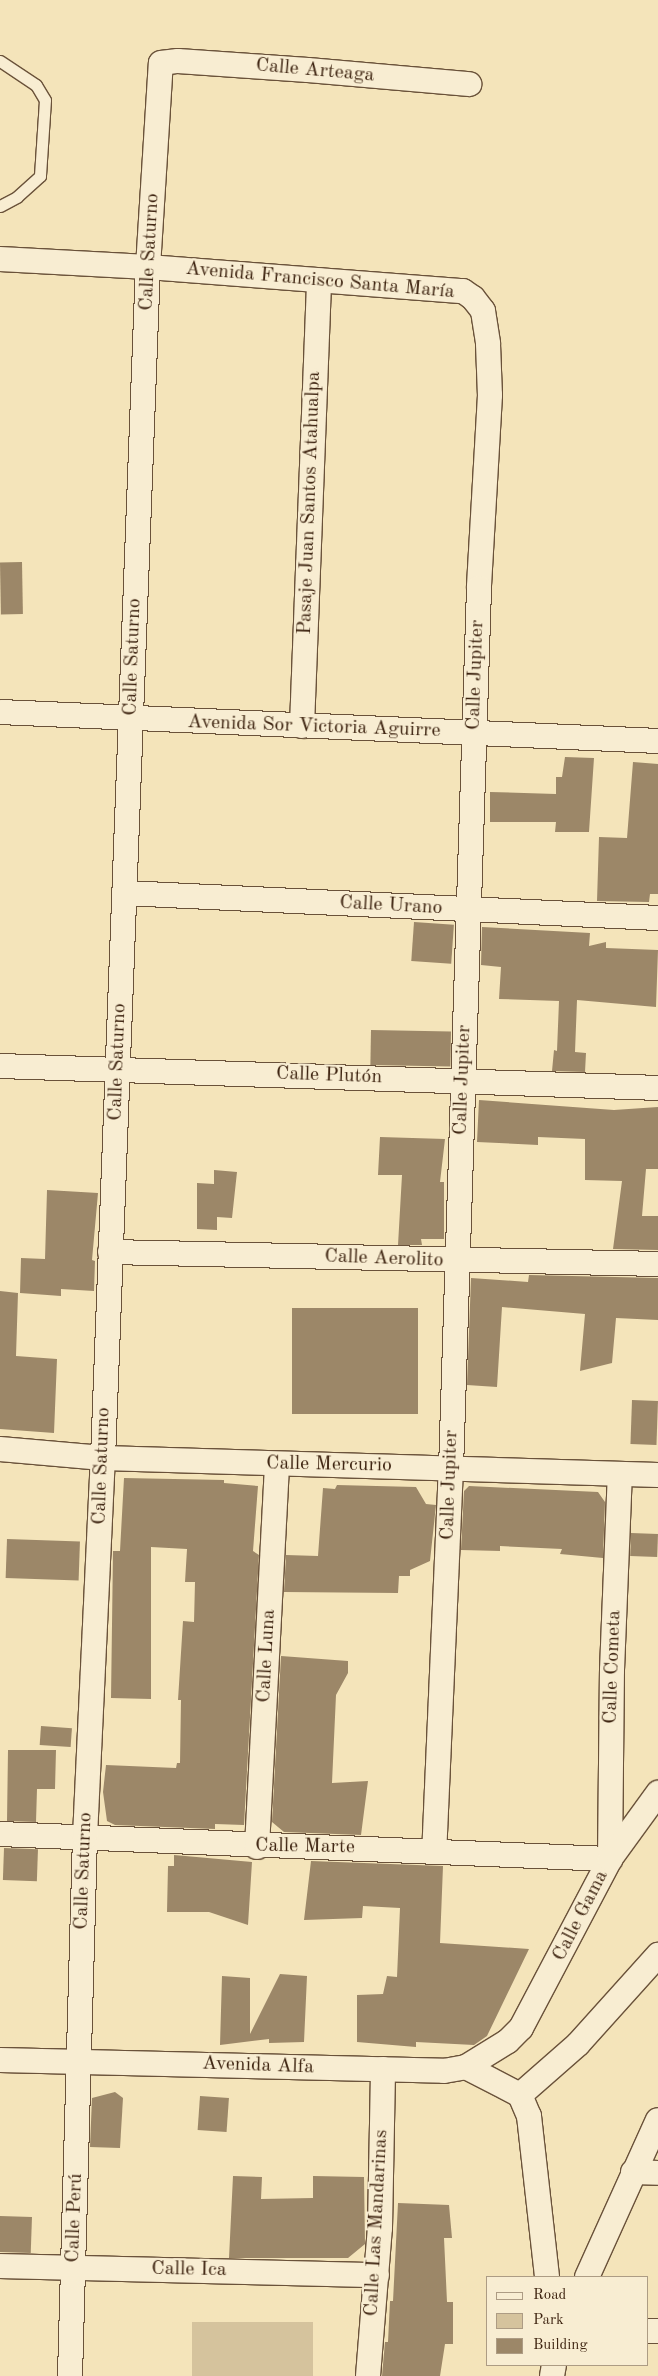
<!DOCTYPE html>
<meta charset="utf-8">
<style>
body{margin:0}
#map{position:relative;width:658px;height:2376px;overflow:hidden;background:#f4e4ba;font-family:"Old Standard TT",serif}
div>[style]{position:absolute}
.green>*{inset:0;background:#d5c39d;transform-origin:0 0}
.building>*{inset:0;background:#9c8768;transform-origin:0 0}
.roads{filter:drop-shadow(1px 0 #6a523a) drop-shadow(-1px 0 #6a523a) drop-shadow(0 1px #6a523a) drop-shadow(0 -1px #6a523a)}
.service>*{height:11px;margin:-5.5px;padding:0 5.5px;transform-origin:5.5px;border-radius:5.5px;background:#f8edd2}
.minor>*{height:24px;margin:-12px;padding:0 12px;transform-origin:12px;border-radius:12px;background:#f8edd2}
span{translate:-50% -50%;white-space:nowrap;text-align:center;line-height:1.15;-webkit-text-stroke:4px #f8edd2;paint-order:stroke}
.street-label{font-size:20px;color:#3c220f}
.legend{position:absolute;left:486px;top:2276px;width:162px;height:90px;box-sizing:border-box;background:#f8edd2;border:1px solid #ad9c84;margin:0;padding:6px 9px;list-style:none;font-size:15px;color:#3c220f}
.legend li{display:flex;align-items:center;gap:10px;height:25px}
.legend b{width:25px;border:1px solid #ad9c84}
</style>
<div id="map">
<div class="green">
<i style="left:313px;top:2322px;width:54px;height:121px;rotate:90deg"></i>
</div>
<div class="building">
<i style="left:22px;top:562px;width:52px;height:22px;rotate:89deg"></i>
<i style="clip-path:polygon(565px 757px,594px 758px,589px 832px,555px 832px,556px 822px,490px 822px,490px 792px,556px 794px,556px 777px,562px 777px)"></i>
<i style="clip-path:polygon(633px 762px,658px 764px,658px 894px,650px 894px,649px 902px,597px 901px,599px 837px,627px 838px)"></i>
<i style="left:414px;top:922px;width:40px;height:39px;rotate:4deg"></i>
<i style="clip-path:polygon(482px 927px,590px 933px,589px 946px,606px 942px,606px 948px,658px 950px,656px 1007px,577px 1000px,575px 1052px,586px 1053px,585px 1072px,552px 1071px,554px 1050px,557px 1051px,559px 1001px,499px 999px,501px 967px,481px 965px)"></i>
<i style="left:371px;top:1030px;width:80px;height:35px;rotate:1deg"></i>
<i style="clip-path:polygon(479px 1100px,614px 1110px,658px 1107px,658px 1169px,646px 1169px,642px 1216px,658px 1216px,658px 1250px,613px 1249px,622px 1181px,585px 1180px,585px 1139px,538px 1137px,538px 1145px,477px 1142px)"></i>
<i style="clip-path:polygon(380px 1137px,445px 1139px,440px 1182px,444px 1182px,444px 1239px,421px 1239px,422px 1245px,398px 1245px,402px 1175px,378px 1175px)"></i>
<i style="clip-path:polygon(214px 1170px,237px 1172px,232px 1218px,217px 1217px,217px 1230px,197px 1229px,197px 1183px,214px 1184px)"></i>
<i style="clip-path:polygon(47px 1190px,98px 1193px,92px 1260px,95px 1261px,94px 1291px,61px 1289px,61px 1296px,20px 1293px,21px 1258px,45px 1259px)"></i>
<i style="clip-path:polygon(529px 1275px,658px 1278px,658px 1320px,616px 1318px,612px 1363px,580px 1371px,585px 1314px,502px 1307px,497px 1387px,467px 1385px,471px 1278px,528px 1282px)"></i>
<i style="clip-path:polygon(0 1291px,18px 1293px,16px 1356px,57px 1359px,54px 1433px,0 1429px)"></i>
<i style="left:292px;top:1308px;width:126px;height:106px"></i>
<i style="left:632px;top:1400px;width:26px;height:44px;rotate:2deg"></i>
<i style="clip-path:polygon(124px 1478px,224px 1480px,224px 1483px,258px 1486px,253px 1551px,259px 1555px,244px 1825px,215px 1824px,215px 1829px,115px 1825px,107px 1821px,103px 1792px,106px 1765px,176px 1768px,177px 1763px,180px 1763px,181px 1700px,178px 1700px,183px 1621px,194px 1622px,195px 1582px,185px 1582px,187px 1549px,151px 1547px,151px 1699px,111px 1698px,113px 1551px,120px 1551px)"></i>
<i style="clip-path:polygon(337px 1485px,416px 1487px,426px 1504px,436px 1505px,430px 1561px,410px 1570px,410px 1576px,399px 1576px,398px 1593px,284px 1592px,286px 1555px,318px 1556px,323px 1488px,335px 1489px)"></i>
<i style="clip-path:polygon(469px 1486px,598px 1492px,605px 1502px,603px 1558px,560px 1554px,562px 1549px,500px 1546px,500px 1551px,461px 1550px,464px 1491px)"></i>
<i style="left:631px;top:1533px;width:27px;height:23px;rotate:2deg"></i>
<i style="left:7px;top:1539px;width:73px;height:39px;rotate:2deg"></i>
<i style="clip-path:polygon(281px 1656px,348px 1661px,348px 1673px,336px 1695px,332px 1783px,368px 1781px,361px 1835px,284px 1832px,272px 1822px)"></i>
<i style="left:41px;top:1726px;width:31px;height:19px;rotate:4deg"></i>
<i style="clip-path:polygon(8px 1750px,56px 1750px,55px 1789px,37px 1789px,36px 1822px,7px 1821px)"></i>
<i style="left:4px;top:1848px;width:34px;height:32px;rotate:2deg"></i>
<i style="clip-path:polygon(174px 1855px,252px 1862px,248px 1925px,209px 1912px,167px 1912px,168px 1866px,174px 1866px)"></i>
<i style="clip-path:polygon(311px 1861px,443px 1866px,440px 1943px,529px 1949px,487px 2036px,474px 2045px,416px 2042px,416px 2047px,357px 2042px,357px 1995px,383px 1994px,387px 1976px,397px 1977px,400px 1908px,363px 1906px,362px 1918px,304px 1920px)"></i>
<i style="clip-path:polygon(280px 1974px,307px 1976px,304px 2042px,269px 2043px,269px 2039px,220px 2045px,222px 1976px,250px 1978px,250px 2034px)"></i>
<i style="clip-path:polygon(115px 2092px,123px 2098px,120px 2148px,90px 2147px,92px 2098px)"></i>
<i style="left:200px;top:2096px;width:29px;height:34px;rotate:4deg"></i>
<i style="clip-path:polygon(233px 2176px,262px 2177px,261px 2199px,313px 2198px,313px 2176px,364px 2177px,365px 2244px,348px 2258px,229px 2258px)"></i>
<i style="clip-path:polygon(398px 2203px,449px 2205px,452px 2238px,444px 2238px,447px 2302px,453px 2302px,453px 2344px,445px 2344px,440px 2376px,382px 2376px,385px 2342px,388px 2342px,390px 2301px,393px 2301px)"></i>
<i style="left:0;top:2216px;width:32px;height:36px;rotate:2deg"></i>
</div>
<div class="roads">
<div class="service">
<i style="left:0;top:61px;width:43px;rotate:33.7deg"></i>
<i style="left:36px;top:85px;width:17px;rotate:59deg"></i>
<i style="left:45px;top:100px;width:76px;rotate:93.8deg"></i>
<i style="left:40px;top:176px;width:31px;rotate:138deg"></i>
<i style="left:17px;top:197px;width:19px;rotate:152deg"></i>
</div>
<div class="minor">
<i style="left:0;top:259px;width:148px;rotate:3.1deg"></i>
<i style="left:148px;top:267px;width:316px;rotate:4.4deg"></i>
<i style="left:463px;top:291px;width:12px;rotate:35deg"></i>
<i style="left:473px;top:298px;width:16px;rotate:52deg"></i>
<i style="left:483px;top:311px;width:33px;rotate:81deg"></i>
<i style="left:488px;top:344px;width:51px;rotate:87.8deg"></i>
<i style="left:490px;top:395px;width:193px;rotate:93.3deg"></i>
<i style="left:479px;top:588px;width:879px;rotate:91.82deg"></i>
<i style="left:451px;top:1467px;width:383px;rotate:92.5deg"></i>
<i style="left:0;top:712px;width:659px;rotate:2.52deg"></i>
<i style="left:302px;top:726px;width:446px;rotate:-87.8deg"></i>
<i style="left:124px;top:893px;width:535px;rotate:2.68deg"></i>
<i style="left:0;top:1066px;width:658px;rotate:1.91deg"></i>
<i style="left:110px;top:1252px;width:548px;rotate:1.25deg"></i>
<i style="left:0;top:1449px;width:103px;rotate:5deg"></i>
<i style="left:103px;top:1458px;width:555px;rotate:1.75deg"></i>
<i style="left:0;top:1834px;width:611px;rotate:2.35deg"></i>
<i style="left:610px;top:1859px;width:189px;rotate:-89.4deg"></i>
<i style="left:612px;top:1670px;width:195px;rotate:-87.7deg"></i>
<i style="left:257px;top:1847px;width:383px;rotate:-87deg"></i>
<i style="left:0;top:2060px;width:444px;rotate:1.4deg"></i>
<i style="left:444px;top:2071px;width:22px;rotate:-10deg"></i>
<i style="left:466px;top:2067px;width:49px;rotate:-31.8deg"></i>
<i style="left:508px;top:2041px;width:18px;rotate:-45deg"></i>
<i style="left:521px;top:2028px;width:191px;rotate:-62.2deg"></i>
<i style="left:610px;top:1859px;width:82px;rotate:-54deg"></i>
<i style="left:466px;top:2067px;width:61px;rotate:27.4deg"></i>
<i style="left:520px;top:2095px;width:77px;rotate:-41.3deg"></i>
<i style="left:578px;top:2044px;width:120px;rotate:-48deg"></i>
<i style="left:520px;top:2095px;width:23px;rotate:67deg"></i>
<i style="left:529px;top:2116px;width:162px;rotate:83.6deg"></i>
<i style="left:633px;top:2172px;width:25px;rotate:2deg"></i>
<i style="left:0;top:2266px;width:377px;rotate:1.4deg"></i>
<i style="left:587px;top:2277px;width:172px;rotate:-65.7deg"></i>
<i style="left:647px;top:2331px;width:11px"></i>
<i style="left:70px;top:2376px;width:539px;rotate:-88.41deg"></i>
<i style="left:85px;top:1837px;width:379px;rotate:-87.3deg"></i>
<i style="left:103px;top:1458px;width:1192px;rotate:-87.84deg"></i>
<i style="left:148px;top:267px;width:204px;rotate:-86.4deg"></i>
<i style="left:161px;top:63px;width:17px;rotate:-7deg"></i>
<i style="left:178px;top:61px;width:130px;rotate:4deg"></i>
<i style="left:308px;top:70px;width:162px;rotate:5deg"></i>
<i style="left:368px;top:2376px;width:148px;rotate:-85.4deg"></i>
<i style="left:380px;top:2228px;width:159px;rotate:-88.9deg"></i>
<i style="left:552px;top:2376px;width:11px;rotate:-80deg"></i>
</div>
</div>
<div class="street-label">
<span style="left:315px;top:71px;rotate:5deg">Calle Arteaga</span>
<span style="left:150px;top:252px;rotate:-87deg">Calle Saturno</span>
<span style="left:320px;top:281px;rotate:5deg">Avenida Francisco Santa María</span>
<span style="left:310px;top:503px;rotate:-88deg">Pasaje Juan Santos Atahualpa</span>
<span style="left:133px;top:657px;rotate:-88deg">Calle Saturno</span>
<span style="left:476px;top:675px;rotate:-88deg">Calle Jupiter</span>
<span style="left:314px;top:727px;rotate:2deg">Avenida Sor Victoria Aguirre</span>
<span style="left:391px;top:906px;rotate:3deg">Calle Urano</span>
<span style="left:118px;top:1062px;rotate:-88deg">Calle Saturno</span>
<span style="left:329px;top:1076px;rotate:2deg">Calle Plutón</span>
<span style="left:463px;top:1080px;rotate:-88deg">Calle Jupiter</span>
<span style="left:384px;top:1259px;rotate:2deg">Calle Aerolito</span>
<span style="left:329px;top:1465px;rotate:1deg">Calle Mercurio</span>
<span style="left:102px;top:1466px;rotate:-88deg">Calle Saturno</span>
<span style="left:450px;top:1485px;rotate:-88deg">Calle Jupiter</span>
<span style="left:267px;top:1656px;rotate:-87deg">Calle Luna</span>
<span style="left:613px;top:1667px;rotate:-88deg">Calle Cometa</span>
<span style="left:305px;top:1847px;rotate:1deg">Calle Marte</span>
<span style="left:84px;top:1871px;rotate:-88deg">Calle Saturno</span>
<span style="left:581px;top:1916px;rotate:-63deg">Calle Gama</span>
<span style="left:258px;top:2066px;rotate:2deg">Avenida Alfa</span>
<span style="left:75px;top:2218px;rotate:-88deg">Calle Perú</span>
<span style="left:377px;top:2223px;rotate:-87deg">Calle Las Mandarinas</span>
<span style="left:189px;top:2270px;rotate:1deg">Calle Ica</span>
</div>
<ul class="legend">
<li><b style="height:6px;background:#f8edd2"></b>Road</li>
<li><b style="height:14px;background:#d5c39d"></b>Park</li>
<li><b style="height:14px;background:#9c8768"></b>Building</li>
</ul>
</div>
